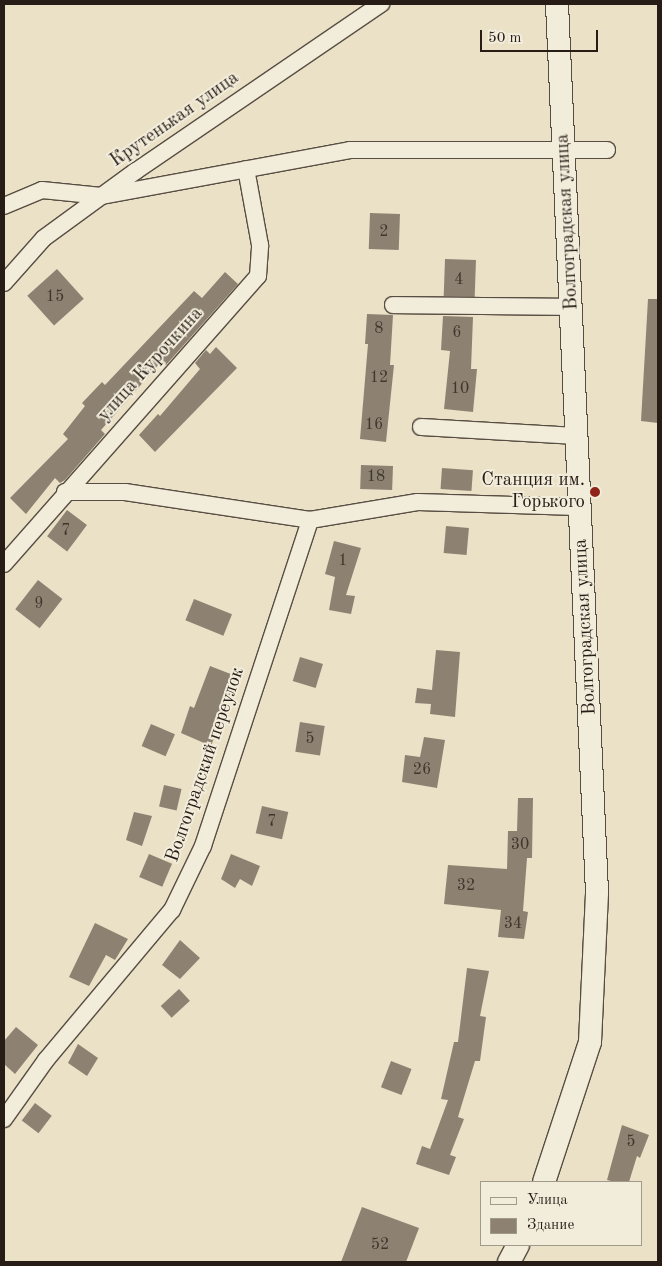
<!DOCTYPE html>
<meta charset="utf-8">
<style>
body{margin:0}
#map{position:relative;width:662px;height:1266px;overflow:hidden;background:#ebe1c7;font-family:"Old Standard TT",serif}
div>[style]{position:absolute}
.building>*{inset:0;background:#8d8272;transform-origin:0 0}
.roads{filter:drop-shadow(1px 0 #584d42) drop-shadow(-1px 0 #584d42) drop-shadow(0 1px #584d42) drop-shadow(0 -1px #584d42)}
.minor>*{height:16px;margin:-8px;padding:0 8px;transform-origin:8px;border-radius:8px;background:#f2ecdb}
.secondary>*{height:22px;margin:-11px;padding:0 11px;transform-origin:11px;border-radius:11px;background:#f2ecdb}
.dots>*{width:14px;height:14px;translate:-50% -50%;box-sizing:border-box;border:2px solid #f2ecdb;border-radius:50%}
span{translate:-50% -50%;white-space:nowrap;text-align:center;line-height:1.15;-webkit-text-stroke:4px #f2ecdb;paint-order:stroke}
.number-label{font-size:16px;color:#40362d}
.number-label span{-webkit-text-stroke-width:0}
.street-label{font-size:19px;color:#271c16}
.poi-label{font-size:19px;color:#271c16}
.right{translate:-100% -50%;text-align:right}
.frame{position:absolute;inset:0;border:5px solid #271c16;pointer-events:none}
.legend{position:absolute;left:480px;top:1181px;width:162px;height:65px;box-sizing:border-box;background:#f2ecdb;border:1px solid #a1998c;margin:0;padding:6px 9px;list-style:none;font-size:15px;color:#271c16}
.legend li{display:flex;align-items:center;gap:10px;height:25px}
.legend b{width:25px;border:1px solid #a1998c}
.scale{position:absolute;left:480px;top:30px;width:118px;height:22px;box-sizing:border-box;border:2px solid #271c16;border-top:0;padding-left:6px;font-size:15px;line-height:18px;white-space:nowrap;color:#271c16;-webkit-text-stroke:4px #f2ecdb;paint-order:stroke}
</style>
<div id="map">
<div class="building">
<i style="left:370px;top:213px;width:30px;height:36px;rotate:2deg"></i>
<i style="left:445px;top:259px;width:31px;height:37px;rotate:2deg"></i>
<i style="left:57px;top:269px;width:40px;height:40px;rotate:48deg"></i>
<i style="clip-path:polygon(225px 272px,238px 284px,166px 365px,162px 361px,124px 404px,101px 430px,105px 434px,65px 480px,60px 483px,55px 478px,26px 514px,10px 498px,68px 439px,63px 434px,85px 406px,82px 403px,102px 382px,105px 385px,194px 291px,202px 298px)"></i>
<i style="clip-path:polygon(648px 299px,658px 299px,658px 423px,641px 421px)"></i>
<i style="clip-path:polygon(367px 314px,393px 315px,390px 365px,394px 365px,386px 442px,360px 439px,368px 344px,365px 344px)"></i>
<i style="clip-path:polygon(443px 316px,473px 317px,471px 369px,477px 369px,473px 412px,444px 409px,450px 351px,441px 350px)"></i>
<i style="clip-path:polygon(216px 347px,237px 368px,155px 452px,139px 435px,158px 414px,160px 416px,200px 369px,195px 363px,206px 350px,210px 354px)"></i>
<i style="left:361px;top:465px;width:32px;height:24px;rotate:2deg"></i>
<i style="left:442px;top:468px;width:31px;height:21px;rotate:4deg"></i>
<i style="left:67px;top:510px;width:25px;height:33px;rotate:37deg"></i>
<i style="left:446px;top:526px;width:23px;height:27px;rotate:5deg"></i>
<i style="clip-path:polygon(334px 541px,361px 548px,346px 595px,355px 596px,351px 614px,329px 610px,335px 577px,325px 574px)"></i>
<i style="left:38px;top:580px;width:31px;height:37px;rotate:38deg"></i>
<i style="left:194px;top:599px;width:41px;height:23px;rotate:22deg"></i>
<i style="clip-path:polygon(436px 650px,460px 652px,455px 717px,430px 714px,431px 704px,415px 703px,417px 688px,432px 690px)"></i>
<i style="left:300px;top:657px;width:24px;height:25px;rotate:17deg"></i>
<i style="clip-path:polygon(210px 666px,241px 678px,227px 702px,211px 746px,181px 733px,190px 706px,194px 708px)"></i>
<i style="left:300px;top:722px;width:25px;height:30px;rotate:9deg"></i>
<i style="left:151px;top:724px;width:26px;height:24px;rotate:23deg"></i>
<i style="clip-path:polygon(424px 737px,445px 740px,437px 788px,402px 782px,405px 755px,420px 757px)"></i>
<i style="left:164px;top:785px;width:18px;height:22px;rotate:13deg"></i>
<i style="clip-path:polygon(518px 798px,533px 798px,532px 858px,527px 858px,523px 911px,528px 912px,524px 939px,498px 937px,501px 910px,444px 904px,448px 865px,507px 869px,508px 831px,517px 831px)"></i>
<i style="left:262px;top:806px;width:27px;height:28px;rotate:13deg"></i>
<i style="clip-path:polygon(134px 812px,152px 816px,142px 846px,126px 840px)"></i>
<i style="left:149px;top:854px;width:25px;height:25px;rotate:23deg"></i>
<i style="clip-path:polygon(231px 854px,260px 866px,252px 886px,240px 879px,235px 888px,221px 879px)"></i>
<i style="clip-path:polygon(95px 923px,128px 939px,115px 960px,106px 955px,89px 986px,69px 977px)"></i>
<i style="clip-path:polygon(180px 940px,200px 958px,180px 979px,162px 965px)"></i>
<i style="clip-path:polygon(467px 968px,489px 971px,480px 1016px,486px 1017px,480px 1061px,475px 1061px,458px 1117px,464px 1119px,450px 1155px,456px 1157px,449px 1175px,416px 1164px,422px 1146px,430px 1149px,448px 1100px,441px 1099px,454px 1042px,458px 1042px)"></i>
<i style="left:179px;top:989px;width:16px;height:25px;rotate:47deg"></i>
<i style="clip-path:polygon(16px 1027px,38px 1045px,15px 1074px,4px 1064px,4px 1041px)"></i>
<i style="clip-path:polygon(78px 1044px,98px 1058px,87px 1076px,68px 1063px)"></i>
<i style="left:391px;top:1061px;width:22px;height:28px;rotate:21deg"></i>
<i style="left:35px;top:1103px;width:21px;height:22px;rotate:37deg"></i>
<i style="clip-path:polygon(622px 1125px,649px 1135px,640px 1158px,637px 1156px,629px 1182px,615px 1182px,607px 1180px)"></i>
<i style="clip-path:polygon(362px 1207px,419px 1228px,406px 1262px,341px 1262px)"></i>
</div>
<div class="roads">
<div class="minor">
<i style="left:4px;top:206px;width:41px;rotate:-22.8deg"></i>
<i style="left:42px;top:190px;width:60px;rotate:5.7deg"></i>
<i style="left:102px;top:196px;width:252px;rotate:-10.5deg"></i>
<i style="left:350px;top:150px;width:257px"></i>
<i style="left:4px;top:283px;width:60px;rotate:-48.4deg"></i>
<i style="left:44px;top:238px;width:114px;rotate:-36.1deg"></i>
<i style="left:136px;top:171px;width:297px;rotate:-34.3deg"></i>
<i style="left:393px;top:305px;width:179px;rotate:0.6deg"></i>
<i style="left:421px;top:427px;width:156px;rotate:3.3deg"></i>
<i style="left:65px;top:492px;width:60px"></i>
<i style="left:125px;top:492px;width:187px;rotate:8.6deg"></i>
<i style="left:310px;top:520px;width:109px;rotate:-9.5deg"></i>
<i style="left:418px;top:502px;width:162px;rotate:1.8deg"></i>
<i style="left:4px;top:564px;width:384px;rotate:-48.6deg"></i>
<i style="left:258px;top:276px;width:31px;rotate:-86deg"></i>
<i style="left:260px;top:245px;width:77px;rotate:-100.4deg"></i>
<i style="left:4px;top:1119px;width:72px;rotate:-54.6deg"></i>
<i style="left:46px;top:1060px;width:196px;rotate:-50deg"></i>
<i style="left:172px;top:910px;width:71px;rotate:-64.2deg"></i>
<i style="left:203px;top:846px;width:343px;rotate:-71.8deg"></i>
</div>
<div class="secondary">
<i style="left:544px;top:1182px;width:147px;rotate:-71.8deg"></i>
<i style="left:590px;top:1042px;width:150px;rotate:-87.3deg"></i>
<i style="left:597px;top:892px;width:889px;rotate:-92.58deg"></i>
<i style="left:509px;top:1262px;width:19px;rotate:-62deg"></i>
</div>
</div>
<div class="dots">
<i style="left:595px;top:492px;background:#8f2418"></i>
</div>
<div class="number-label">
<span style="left:384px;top:232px">2</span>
<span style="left:459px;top:280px">4</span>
<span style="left:55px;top:297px">15</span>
<span style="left:379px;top:329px">8</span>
<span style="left:457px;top:333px">6</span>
<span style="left:379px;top:378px">12</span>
<span style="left:460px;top:389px">10</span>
<span style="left:374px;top:425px">16</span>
<span style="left:376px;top:477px">18</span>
<span style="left:66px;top:531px">7</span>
<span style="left:343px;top:561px">1</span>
<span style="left:39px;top:604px">9</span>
<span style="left:310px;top:739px">5</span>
<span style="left:422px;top:770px">26</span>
<span style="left:272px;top:822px">7</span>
<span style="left:520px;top:845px">30</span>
<span style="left:466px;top:886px">32</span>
<span style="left:513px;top:924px">34</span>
<span style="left:631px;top:1142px">5</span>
<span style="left:380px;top:1245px">52</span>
</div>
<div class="street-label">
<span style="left:175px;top:120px;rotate:-35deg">Крутенькая улица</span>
<span style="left:568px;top:222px;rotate:-93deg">Волгоградская улица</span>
<span style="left:151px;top:365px;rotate:-48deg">улица Курочкина</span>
<span style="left:586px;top:627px;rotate:-93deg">Волгоградская улица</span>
<span style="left:206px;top:765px;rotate:-71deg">Волгоградский переулок</span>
</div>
<div class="poi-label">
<span class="right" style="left:585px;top:492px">Станция им.<br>Горького</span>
</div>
<div class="frame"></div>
<ul class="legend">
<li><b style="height:6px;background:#f2ecdb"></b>Улица</li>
<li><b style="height:14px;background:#8d8272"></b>Здание</li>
</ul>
<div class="scale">50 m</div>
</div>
